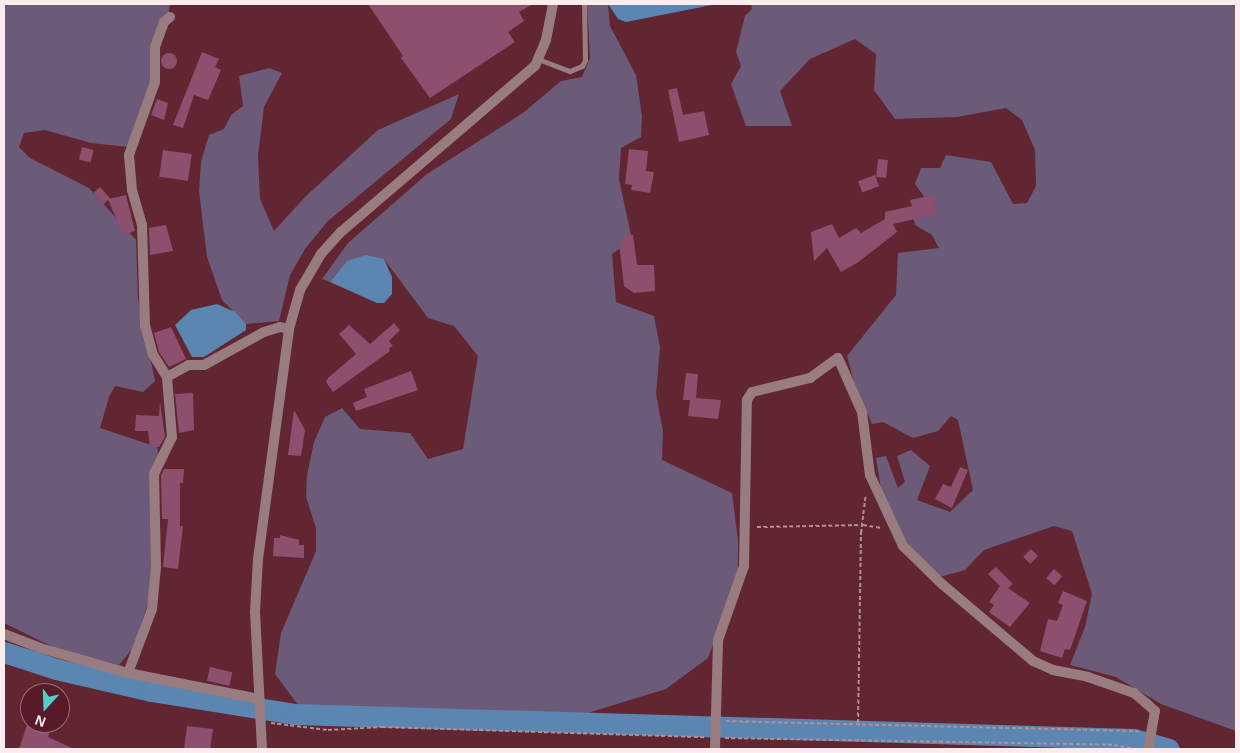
<!DOCTYPE html>
<style>
body{margin:0}
#map{position:relative;width:1240px;height:753px;overflow:hidden;background:#622532;font-family:Arial,sans-serif}
div>[style]{position:absolute}
.green>*{inset:0;background:#6b5a78}
.water>*{inset:0;background:#5b86b1}
.river>*{height:21px;margin:-10.5px;padding:0 10.5px;transform-origin:10.5px;border-radius:10.5px;background:#5b86b1}
.building>*{inset:0;background:#8c506e;transform-origin:0 0}
.round{border-radius:50%}
.path>*{height:2px;margin-top:-1px;transform-origin:0;background:repeating-linear-gradient(90deg,#b48f96 0 4px,transparent 0 6.5px)}
.service>*{height:5px;margin:-2.5px;padding:0 2.5px;transform-origin:2.5px;border-radius:2.5px;background:#997c80}
.minor>*{height:10px;margin:-5px;padding:0 5px;transform-origin:5px;border-radius:5px;background:#997c80}
.tertiary>*{height:10px;margin:-5px;padding:0 5px;transform-origin:5px;border-radius:5px;background:#997c80}
span{translate:-50% -50%;white-space:nowrap;text-align:center;line-height:1.15;-webkit-text-stroke:4.5px #561a28;paint-order:stroke}
.frame{position:absolute;inset:0;border:5px solid #fcecee;pointer-events:none}
.north{position:absolute;left:20px;top:683px;width:50px;height:50px;box-sizing:border-box;background:#561a28;border:1px solid #986e77;border-radius:50%;rotate:200deg;font-size:14px;font-weight:700;line-height:20px;text-align:center;color:#fcecee}
.north::after{content:'';display:block;margin:auto;width:18px;height:22px;background:#55cec6;clip-path:polygon(50% 0,100% 100%,50% 72%,0 100%)}
</style>
<div id="map">
<div class="green">
<i style="clip-path:polygon(4px 4px,170px 4px,168px 18px,150px 50px,150px 84px,128px 147px,91px 143px,45px 130px,24px 133px,19px 147px,30px 158px,89px 188px,136px 240px,138px 299px,155px 381px,143px 392px,115px 386px,109px 397px,100px 428px,157px 447px,159px 456px,149px 600px,133px 648px,119px 665px,59px 650px,4px 623px)"></i>
<i style="clip-path:polygon(587px 4px,608px 4px,610px 26px,636px 75px,642px 116px,641px 137px,621px 148px,619px 179px,632px 240px,612px 254px,616px 302px,654px 316px,660px 347px,656px 394px,663px 431px,662px 460px,732px 493px,738px 541px,738px 581px,708px 658px,666px 689px,581px 715px,462px 717px,311px 712px,298px 705px,275px 674px,281px 633px,316px 551px,316px 528px,306px 497px,307px 475px,314px 442px,325px 417px,342px 408px,360px 429px,410px 433px,428px 459px,463px 449px,478px 356px,454px 326px,428px 318px,384px 259px,347px 261px,330px 282px,322px 279px,348px 243px,427px 174px,523px 113px,561px 81px,582px 77px,590px 58px)"></i>
<i style="clip-path:polygon(751px 4px,1236px 4px,1236px 731px,1161px 704px,1116px 677px,1070px 665px,1085px 627px,1092px 594px,1072px 531px,1054px 526px,984px 550px,965px 570px,940px 577px,910px 549px,892px 518px,881px 489px,876px 458px,886px 456px,898px 488px,905px 482px,897px 456px,911px 450px,930px 466px,917px 500px,950px 512px,973px 490px,958px 420px,951px 416px,938px 431px,913px 438px,883px 422px,872px 424px,854px 382px,847px 356px,896px 295px,898px 253px,939px 248px,932px 235px,915px 225px,911px 208px,930px 205px,915px 184px,921px 168px,940px 168px,946px 155px,991px 162px,1013px 204px,1027px 203px,1036px 186px,1035px 150px,1022px 120px,1006px 108px,957px 117px,895px 119px,874px 90px,876px 54px,855px 39px,810px 59px,780px 91px,792px 126px,746px 126px,731px 84px,741px 66px,736px 52px,745px 16px,752px 9px)"></i>
<i style="clip-path:polygon(269px 68px,282px 73px,264px 107px,258px 156px,260px 199px,274px 231px,306px 196px,378px 130px,459px 94px,451px 119px,328px 221px,305px 249px,290px 275px,279px 321px,246px 324px,222px 300px,207px 257px,199px 191px,201px 162px,209px 135px,224px 129px,231px 115px,243px 106px,239px 76px)"></i>
</div>
<div class="water">
<i style="clip-path:polygon(608px 4px,717px 4px,626px 22px,618px 19px)"></i>
<i style="clip-path:polygon(366px 255px,384px 259px,392px 277px,392px 294px,384px 303px,377px 303px,330px 282px,347px 261px)"></i>
<i style="clip-path:polygon(217px 304px,235px 312px,246px 324px,246px 330px,204px 357px,192px 357px,175px 325px,191px 310px)"></i>
</div>
<div class="river">
<i style="left:4px;top:652px;width:55px;rotate:18.1deg"></i>
<i style="left:56px;top:669px;width:98px;rotate:13deg"></i>
<i style="left:151px;top:691px;width:145px;rotate:9.1deg"></i>
<i style="left:294px;top:714px;width:840px;rotate:1.7deg"></i>
<i style="left:1134px;top:739px;width:36px;rotate:16deg"></i>
</div>
<div class="building">
<i style="clip-path:polygon(368px 4px,533px 4px,519px 12px,524px 21px,508px 32px,515px 42px,430px 98px,401px 58px,403px 56px)"></i>
<i style="clip-path:polygon(202px 52px,219px 59px,215px 67px,221px 70px,208px 100px,194px 95px,183px 128px,173px 125px)"></i>
<i class="round" style="left:161px;top:53px;width:16px;height:16px"></i>
<i style="clip-path:polygon(677px 88px,683px 115px,704px 111px,709px 135px,679px 142px,668px 90px)"></i>
<i style="clip-path:polygon(157px 99px,168px 103px,164px 120px,151px 115px)"></i>
<i style="left:82px;top:147px;width:12px;height:13px;rotate:14deg"></i>
<i style="clip-path:polygon(629px 149px,648px 151px,646px 171px,654px 172px,650px 193px,631px 190px,632px 185px,625px 184px)"></i>
<i style="left:163px;top:150px;width:29px;height:27px;rotate:8deg"></i>
<i style="left:878px;top:159px;width:10px;height:18px;rotate:6deg"></i>
<i style="left:875px;top:175px;width:12px;height:18px;rotate:70deg"></i>
<i style="left:100px;top:187px;width:15px;height:9px;rotate:48deg"></i>
<i style="clip-path:polygon(126px 195px,135px 231px,123px 235px,108px 199px)"></i>
<i style="clip-path:polygon(933px 195px,937px 214px,893px 224px,897px 232px,857px 263px,841px 272px,827px 248px,814px 261px,811px 232px,832px 224px,839px 238px,856px 228px,861px 233px,885px 219px,885px 212px,912px 206px,910px 200px)"></i>
<i style="clip-path:polygon(166px 225px,173px 251px,150px 255px,149px 228px)"></i>
<i style="clip-path:polygon(623px 234px,633px 235px,637px 265px,654px 265px,655px 291px,634px 293px,624px 286px,619px 243px,623px 243px)"></i>
<i style="clip-path:polygon(394px 323px,400px 330px,389px 341px,393px 346px,389px 348px,390px 351px,333px 392px,326px 382px,328px 378px,356px 354px,339px 334px,349px 325px,370px 344px)"></i>
<i style="clip-path:polygon(171px 327px,186px 359px,169px 367px,159px 352px,154px 333px)"></i>
<i style="clip-path:polygon(411px 371px,418px 390px,356px 411px,353px 403px,367px 397px,364px 389px)"></i>
<i style="clip-path:polygon(686px 373px,698px 374px,696px 398px,721px 400px,718px 419px,688px 416px,690px 400px,683px 400px)"></i>
<i style="clip-path:polygon(193px 393px,194px 430px,179px 433px,175px 394px)"></i>
<i style="clip-path:polygon(160px 402px,165px 437px,159px 447px,150px 447px,148px 431px,135px 431px,136px 415px,159px 416px)"></i>
<i style="clip-path:polygon(294px 410px,305px 430px,301px 456px,288px 455px)"></i>
<i style="clip-path:polygon(960px 467px,968px 470px,952px 508px,935px 499px,943px 484px,951px 487px)"></i>
<i style="clip-path:polygon(164px 469px,184px 469px,183px 483px,180px 483px,180px 526px,183px 526px,178px 569px,163px 567px,168px 519px,162px 519px,161px 476px)"></i>
<i style="clip-path:polygon(280px 535px,299px 540px,299px 545px,304px 545px,304px 558px,273px 556px,274px 538px,280px 538px)"></i>
<i style="left:1031px;top:549px;width:10px;height:11px;rotate:45deg"></i>
<i style="clip-path:polygon(996px 567px,1013px 584px,1008px 588px,1030px 603px,1010px 627px,989px 612px,994px 605px,989px 602px,1000px 586px,988px 574px)"></i>
<i style="left:1054px;top:569px;width:11px;height:12px;rotate:41deg"></i>
<i style="clip-path:polygon(1063px 591px,1087px 601px,1070px 650px,1065px 649px,1062px 658px,1040px 651px,1048px 619px,1057px 621px,1063px 605px,1058px 603px)"></i>
<i style="left:210px;top:667px;width:23px;height:14px;rotate:13deg"></i>
<i style="clip-path:polygon(28px 722px,50px 729px,48px 737px,74px 749px,19px 749px)"></i>
<i style="clip-path:polygon(187px 726px,213px 729px,210px 749px,184px 749px)"></i>
</div>
<div class="path">
<i style="left:757px;top:527px;width:106px;rotate:-1.1deg"></i>
<i style="left:863px;top:525px;width:19px;rotate:9deg"></i>
<i style="left:726px;top:721px;width:415px;rotate:1.4deg"></i>
<i style="left:271px;top:723px;width:57px;rotate:7deg"></i>
<i style="left:328px;top:730px;width:54px;rotate:-3.2deg"></i>
<i style="left:382px;top:727px;width:324px;rotate:1.8deg"></i>
<i style="left:858px;top:723px;width:190px;rotate:-89.1deg"></i>
<i style="left:861px;top:533px;width:39px;rotate:-83deg"></i>
<i style="left:725px;top:738px;width:389px;rotate:1deg"></i>
<i style="left:1114px;top:745px;width:21px;rotate:11deg"></i>
</div>
<div class="service">
<i style="left:538px;top:59px;width:34px;rotate:21deg"></i>
<i style="left:570px;top:71px;width:13px;rotate:-23deg"></i>
<i style="left:582px;top:66px;width:7px;rotate:-63deg"></i>
<i style="left:585px;top:60px;width:56px;rotate:-91deg"></i>
</div>
<div class="minor">
<i style="left:167px;top:377px;width:26px;rotate:-122deg"></i>
<i style="left:153px;top:355px;width:30px;rotate:-105deg"></i>
<i style="left:145px;top:326px;width:101px;rotate:-91.7deg"></i>
<i style="left:142px;top:225px;width:36px;rotate:-106deg"></i>
<i style="left:132px;top:190px;width:35px;rotate:-95deg"></i>
<i style="left:129px;top:155px;width:77px;rotate:-70.4deg"></i>
<i style="left:155px;top:82px;width:35px;rotate:-90deg"></i>
<i style="left:155px;top:47px;width:27px;rotate:-70deg"></i>
<i style="left:164px;top:22px;width:8px;rotate:-40deg"></i>
<i style="left:4px;top:634px;width:39px;rotate:21deg"></i>
<i style="left:40px;top:648px;width:91px;rotate:15.9deg"></i>
<i style="left:128px;top:673px;width:134px;rotate:11.2deg"></i>
<i style="left:128px;top:673px;width:68px;rotate:-69.4deg"></i>
<i style="left:152px;top:609px;width:42px;rotate:-84.6deg"></i>
<i style="left:156px;top:567px;width:93px;rotate:-91.2deg"></i>
<i style="left:154px;top:474px;width:41px;rotate:-64.1deg"></i>
<i style="left:172px;top:437px;width:60px;rotate:-94.8deg"></i>
<i style="left:167px;top:377px;width:25px;rotate:-29deg"></i>
<i style="left:189px;top:365px;width:15px"></i>
<i style="left:204px;top:365px;width:68px;rotate:-28.8deg"></i>
<i style="left:264px;top:332px;width:17px;rotate:-17deg"></i>
<i style="left:280px;top:327px;width:9px;rotate:13deg"></i>
<i style="left:715px;top:749px;width:109px;rotate:-88.4deg"></i>
<i style="left:718px;top:640px;width:78px;rotate:-70.6deg"></i>
<i style="left:744px;top:566px;width:166px;rotate:-89deg"></i>
<i style="left:747px;top:400px;width:9px;rotate:-58deg"></i>
<i style="left:752px;top:392px;width:60px;rotate:-13.6deg"></i>
<i style="left:810px;top:378px;width:34px;rotate:-36deg"></i>
<i style="left:838px;top:358px;width:59px;rotate:66deg"></i>
<i style="left:862px;top:412px;width:64px;rotate:82.8deg"></i>
<i style="left:870px;top:475px;width:78px;rotate:65.1deg"></i>
<i style="left:903px;top:546px;width:54px;rotate:44.3deg"></i>
<i style="left:942px;top:584px;width:119px;rotate:40.2deg"></i>
<i style="left:1033px;top:661px;width:22px;rotate:24deg"></i>
<i style="left:1053px;top:670px;width:36px;rotate:11deg"></i>
<i style="left:1088px;top:677px;width:49px;rotate:19.2deg"></i>
<i style="left:1134px;top:693px;width:16px;rotate:40deg"></i>
<i style="left:1146px;top:703px;width:12px;rotate:42deg"></i>
<i style="left:1155px;top:711px;width:39px;rotate:100deg"></i>
</div>
<div class="tertiary">
<i style="left:262px;top:749px;width:137px;rotate:-92.9deg"></i>
<i style="left:255px;top:612px;width:53px;rotate:-86.8deg"></i>
<i style="left:258px;top:559px;width:232px;rotate:-82.3deg"></i>
<i style="left:289px;top:329px;width:41px;rotate:-74.2deg"></i>
<i style="left:300px;top:290px;width:42px;rotate:-59.7deg"></i>
<i style="left:321px;top:254px;width:30px;rotate:-48deg"></i>
<i style="left:341px;top:232px;width:255px;rotate:-40.6deg"></i>
<i style="left:535px;top:66px;width:28px;rotate:-67deg"></i>
<i style="left:546px;top:40px;width:37px;rotate:-79deg"></i>
</div>
<div class="frame"></div>
<div class="north">N</div>
</div>
